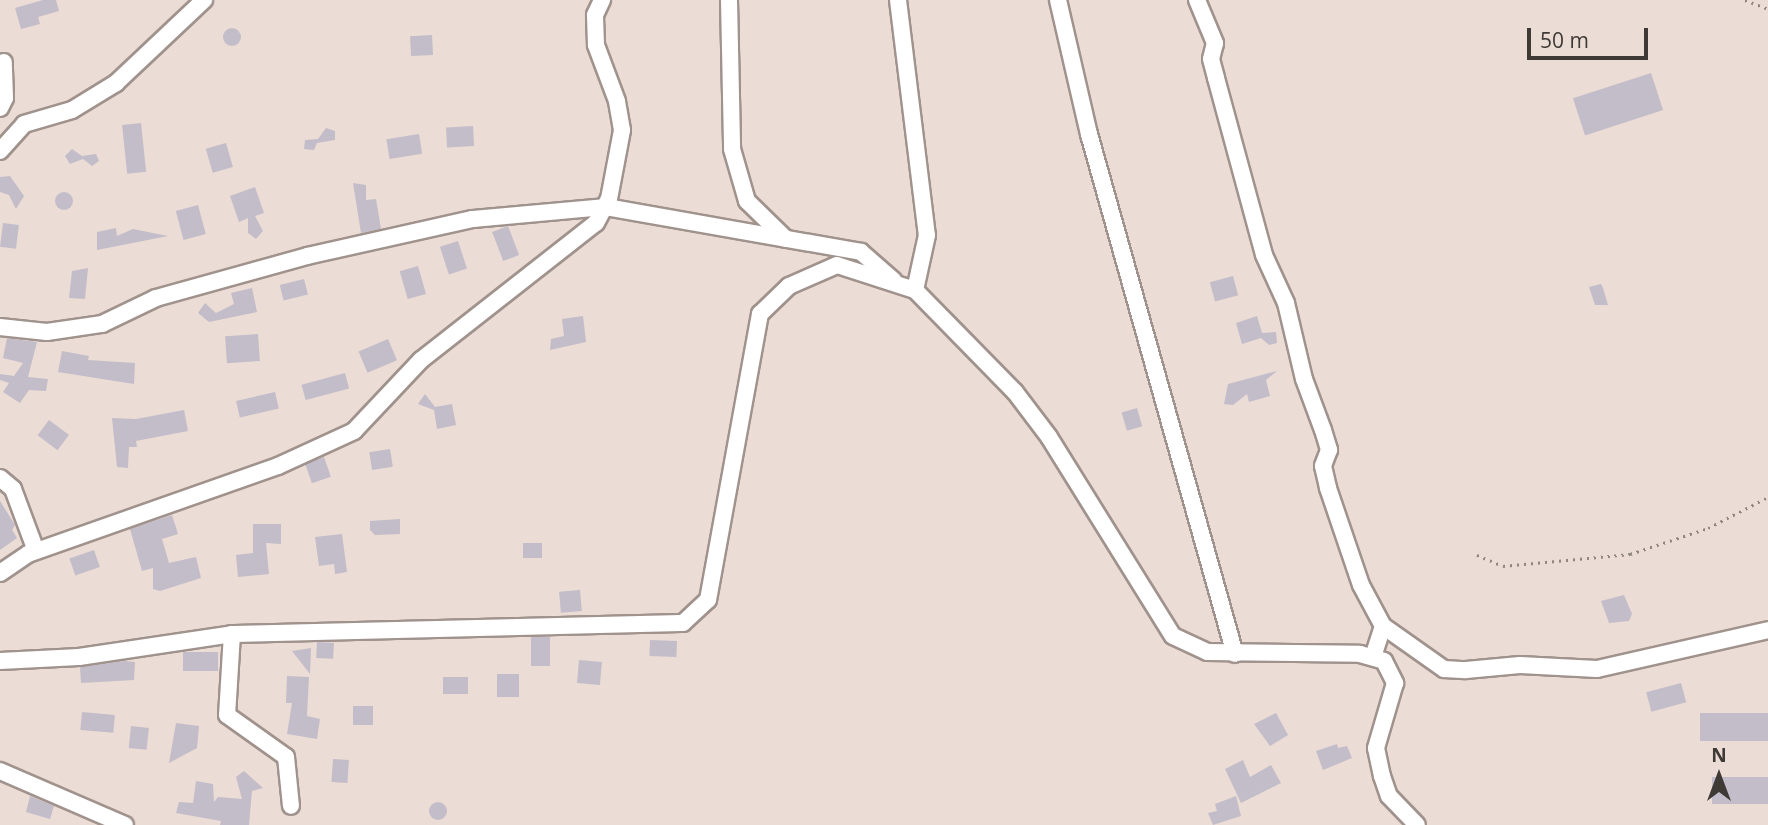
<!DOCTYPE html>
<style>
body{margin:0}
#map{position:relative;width:1768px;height:825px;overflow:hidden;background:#ebdcd5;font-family:"Open Sans",sans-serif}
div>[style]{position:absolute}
.building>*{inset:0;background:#c3bdc9;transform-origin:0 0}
.round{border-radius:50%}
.path>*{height:2.5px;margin-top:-1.25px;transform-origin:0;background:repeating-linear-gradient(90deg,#908681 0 2px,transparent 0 7px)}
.roads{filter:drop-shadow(2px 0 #a0928c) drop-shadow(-2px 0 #a0928c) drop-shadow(0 2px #a0928c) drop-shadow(0 -2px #a0928c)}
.street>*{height:16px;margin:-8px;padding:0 8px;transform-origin:8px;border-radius:8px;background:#fff}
span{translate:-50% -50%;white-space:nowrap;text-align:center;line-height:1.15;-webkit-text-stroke:5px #ebdcd5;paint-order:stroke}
.north{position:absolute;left:1684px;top:741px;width:70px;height:70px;-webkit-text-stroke:5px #ebdcd5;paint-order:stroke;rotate:0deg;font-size:19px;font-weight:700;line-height:28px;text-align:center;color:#3f3936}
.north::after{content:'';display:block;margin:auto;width:24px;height:32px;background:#3f3936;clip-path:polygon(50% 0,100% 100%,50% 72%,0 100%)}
.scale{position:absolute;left:1527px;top:28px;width:121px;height:32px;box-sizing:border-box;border:4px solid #3f3936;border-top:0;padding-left:9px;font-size:21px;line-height:24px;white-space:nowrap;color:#3f3936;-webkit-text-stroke:5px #ebdcd5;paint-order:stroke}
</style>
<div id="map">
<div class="building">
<i style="clip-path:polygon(43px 0,56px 0,59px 11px,38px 17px,40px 24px,21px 29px,15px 8px)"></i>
<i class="round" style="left:223px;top:28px;width:18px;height:18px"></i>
<i style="left:432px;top:35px;width:20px;height:22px;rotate:87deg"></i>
<i style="left:1651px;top:73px;width:39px;height:82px;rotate:72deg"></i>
<i style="left:141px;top:123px;width:49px;height:19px;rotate:84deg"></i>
<i style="left:473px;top:126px;width:20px;height:27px;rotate:87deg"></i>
<i style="clip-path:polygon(326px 128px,335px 131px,335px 140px,317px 143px,314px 150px,304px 149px,305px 140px,318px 139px)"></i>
<i style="left:419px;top:134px;width:20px;height:33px;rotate:81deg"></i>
<i style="left:226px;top:143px;width:25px;height:21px;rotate:74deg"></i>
<i style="clip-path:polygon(72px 149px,82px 156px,96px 154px,99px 161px,92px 166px,83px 159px,70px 164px,65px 156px)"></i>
<i style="clip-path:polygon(10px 176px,24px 196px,16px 209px,9px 195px,0 192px,0 177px)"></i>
<i style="clip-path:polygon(353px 183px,366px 185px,366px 200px,376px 199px,381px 229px,361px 233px)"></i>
<i style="clip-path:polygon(255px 187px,264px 213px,255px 216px,263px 231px,256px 239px,248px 233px,248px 218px,239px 222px,230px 196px)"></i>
<i class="round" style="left:55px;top:192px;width:18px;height:18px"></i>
<i style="left:198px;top:205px;width:30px;height:23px;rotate:75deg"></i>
<i style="left:3px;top:223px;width:16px;height:24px;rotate:7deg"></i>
<i style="left:508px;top:226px;width:31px;height:17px;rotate:69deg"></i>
<i style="clip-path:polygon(116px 228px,117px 236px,133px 229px,168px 236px,97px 250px,97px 232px)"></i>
<i style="left:458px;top:241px;width:29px;height:19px;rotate:72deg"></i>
<i style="left:418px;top:266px;width:29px;height:19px;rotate:74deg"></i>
<i style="clip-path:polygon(88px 268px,85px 299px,69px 298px,72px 271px)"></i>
<i style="left:1233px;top:276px;width:20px;height:24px;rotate:75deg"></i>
<i style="left:304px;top:279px;width:16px;height:25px;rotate:76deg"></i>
<i style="clip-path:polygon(1601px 284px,1603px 288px,1608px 305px,1595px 305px,1589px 287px)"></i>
<i style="clip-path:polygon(252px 288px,257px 312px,209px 322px,198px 313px,205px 303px,216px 313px,234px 304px,231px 293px)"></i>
<i style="clip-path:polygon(583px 316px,586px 342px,550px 350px,551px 339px,564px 336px,562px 319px)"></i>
<i style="clip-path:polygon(1257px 316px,1262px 333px,1276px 332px,1277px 343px,1269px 345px,1261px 338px,1242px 344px,1236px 323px)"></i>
<i style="left:258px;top:334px;width:27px;height:33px;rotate:86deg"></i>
<i style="clip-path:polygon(7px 338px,37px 342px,28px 377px,48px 379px,46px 391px,29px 390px,20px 403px,3px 392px,9px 383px,0 380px,0 374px,14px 376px,23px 363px,3px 358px)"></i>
<i style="left:388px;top:339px;width:23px;height:32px;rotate:67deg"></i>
<i style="clip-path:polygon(62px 351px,89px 356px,88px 360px,135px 363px,134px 384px,58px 372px)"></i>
<i style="clip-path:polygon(1277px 371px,1266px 380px,1270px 396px,1249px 402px,1247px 394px,1233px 405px,1224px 404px,1228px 384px)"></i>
<i style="left:345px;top:373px;width:16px;height:45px;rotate:75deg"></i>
<i style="left:275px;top:392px;width:17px;height:40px;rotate:77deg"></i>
<i style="clip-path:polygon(425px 394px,435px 407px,452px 404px,456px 425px,437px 429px,434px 410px,418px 404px)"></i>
<i style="left:1137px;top:408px;width:19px;height:16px;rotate:74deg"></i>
<i style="clip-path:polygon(184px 410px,188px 431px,136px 441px,137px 447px,129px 447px,128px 468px,117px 467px,112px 418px,136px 419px)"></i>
<i style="left:49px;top:420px;width:25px;height:19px;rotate:37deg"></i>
<i style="left:390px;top:449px;width:18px;height:21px;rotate:81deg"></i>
<i style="left:324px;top:457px;width:21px;height:20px;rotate:71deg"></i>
<i style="clip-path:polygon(0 501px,15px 525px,12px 530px,17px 538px,0 550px)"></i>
<i style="clip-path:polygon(172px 515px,178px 534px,162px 539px,169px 563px,196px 557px,201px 578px,160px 591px,153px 589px,153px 568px,142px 571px,130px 529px)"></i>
<i style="clip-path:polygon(400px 519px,400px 534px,375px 535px,370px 530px,370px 521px)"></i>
<i style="clip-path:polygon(253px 524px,281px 524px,281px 544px,266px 543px,269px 574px,238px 577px,236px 555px,253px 553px)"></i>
<i style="clip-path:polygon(342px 534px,347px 572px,335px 574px,334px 564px,319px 566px,315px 537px)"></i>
<i style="left:542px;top:543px;width:15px;height:19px;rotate:90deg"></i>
<i style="left:94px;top:550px;width:18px;height:26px;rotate:71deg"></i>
<i style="left:580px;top:590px;width:21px;height:21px;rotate:85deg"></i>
<i style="clip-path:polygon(1624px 595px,1632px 614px,1629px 621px,1609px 623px,1601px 601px)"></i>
<i style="left:531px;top:637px;width:19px;height:29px"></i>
<i style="left:650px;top:640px;width:27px;height:16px;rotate:2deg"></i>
<i style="left:317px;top:642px;width:17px;height:16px;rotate:3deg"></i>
<i style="clip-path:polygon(311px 648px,310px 674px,292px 651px)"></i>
<i style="left:183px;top:652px;width:35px;height:19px"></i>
<i style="left:579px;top:660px;width:23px;height:23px;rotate:5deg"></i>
<i style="clip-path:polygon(124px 661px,135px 662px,134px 680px,81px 683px,80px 667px)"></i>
<i style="left:497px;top:674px;width:22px;height:23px"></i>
<i style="clip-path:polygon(287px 676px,309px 677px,307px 716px,320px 719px,317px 739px,287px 734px,292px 703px,286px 703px)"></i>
<i style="left:443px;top:677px;width:25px;height:17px"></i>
<i style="left:1681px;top:683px;width:20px;height:36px;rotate:75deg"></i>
<i style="left:353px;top:706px;width:20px;height:19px"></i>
<i style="left:82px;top:712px;width:33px;height:18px;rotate:5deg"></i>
<i style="clip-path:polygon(1276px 713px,1288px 735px,1270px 746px,1254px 724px)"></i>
<i style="left:1768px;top:713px;width:28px;height:68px;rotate:90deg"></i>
<i style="clip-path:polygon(176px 723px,199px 726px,197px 748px,169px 763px)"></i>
<i style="left:131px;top:726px;width:18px;height:22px;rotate:6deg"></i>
<i style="clip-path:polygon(1337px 744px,1338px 748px,1347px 746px,1352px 758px,1323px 770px,1316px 751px)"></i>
<i style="left:333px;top:759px;width:16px;height:23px;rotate:4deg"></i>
<i style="clip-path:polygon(1243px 760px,1250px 777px,1271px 765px,1281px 783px,1241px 803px,1225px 769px)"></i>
<i style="clip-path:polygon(244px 771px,263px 788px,252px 791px,249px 825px,220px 825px,221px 821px,176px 813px,179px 802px,193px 803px,196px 781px,213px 784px,214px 802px,218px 797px,242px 799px,236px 777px)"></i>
<i style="left:1768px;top:777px;width:27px;height:56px;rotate:90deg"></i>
<i style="clip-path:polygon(30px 796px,54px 806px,50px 819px,26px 812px)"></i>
<i style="clip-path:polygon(1236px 796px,1241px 816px,1213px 825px,1208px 813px,1217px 811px,1215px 804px)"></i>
<i class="round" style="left:429px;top:802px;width:18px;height:18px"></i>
</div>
<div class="path">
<i style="left:1745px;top:0;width:25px;rotate:21deg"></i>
<i style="left:1477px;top:555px;width:28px;rotate:23deg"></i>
<i style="left:1503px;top:566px;width:128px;rotate:-5.4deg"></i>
<i style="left:1630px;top:554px;width:82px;rotate:-18.4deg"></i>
<i style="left:1708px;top:528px;width:68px;rotate:-27.3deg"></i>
</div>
<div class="roads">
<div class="street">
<i style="left:729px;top:0;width:149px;rotate:88.8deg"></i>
<i style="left:732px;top:149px;width:54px;rotate:73.9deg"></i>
<i style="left:747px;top:201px;width:54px;rotate:44.3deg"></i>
<i style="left:898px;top:0;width:237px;rotate:83deg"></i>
<i style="left:927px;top:235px;width:56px;rotate:102.3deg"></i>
<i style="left:1058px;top:0;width:138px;rotate:77deg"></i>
<i style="left:1089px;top:134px;width:540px;rotate:74.32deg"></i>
<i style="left:1197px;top:0;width:47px;rotate:67.3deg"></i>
<i style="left:1215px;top:43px;width:16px;rotate:104deg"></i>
<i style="left:1211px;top:59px;width:20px;rotate:75deg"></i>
<i style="left:1216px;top:78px;width:183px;rotate:74.8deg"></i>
<i style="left:1264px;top:255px;width:53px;rotate:65.4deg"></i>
<i style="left:1286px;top:303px;width:78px;rotate:76.7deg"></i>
<i style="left:1304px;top:379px;width:54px;rotate:69.6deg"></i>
<i style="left:1323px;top:430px;width:21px;rotate:73deg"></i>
<i style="left:1329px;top:450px;width:17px;rotate:111deg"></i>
<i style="left:1323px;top:466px;width:23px;rotate:77deg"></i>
<i style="left:1328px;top:488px;width:102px;rotate:71.2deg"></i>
<i style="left:1361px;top:585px;width:47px;rotate:61.8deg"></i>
<i style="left:1383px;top:626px;width:32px;rotate:108deg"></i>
<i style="left:0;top:108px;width:11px;rotate:-63deg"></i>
<i style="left:5px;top:98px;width:36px;rotate:-92deg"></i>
<i style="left:0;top:151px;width:36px;rotate:-48deg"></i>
<i style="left:24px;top:124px;width:50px;rotate:-16.3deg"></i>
<i style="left:72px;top:110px;width:52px;rotate:-31.5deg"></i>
<i style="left:116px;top:83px;width:121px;rotate:-43.3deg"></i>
<i style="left:0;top:327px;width:47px;rotate:6.1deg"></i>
<i style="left:47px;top:332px;width:56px;rotate:-8.3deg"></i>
<i style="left:102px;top:324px;width:60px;rotate:-25.7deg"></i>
<i style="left:156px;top:298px;width:157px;rotate:-15.5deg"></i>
<i style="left:307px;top:256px;width:170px;rotate:-12.6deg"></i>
<i style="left:473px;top:219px;width:134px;rotate:-5.2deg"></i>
<i style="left:606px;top:207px;width:259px;rotate:10deg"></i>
<i style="left:861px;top:252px;width:43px;rotate:41.2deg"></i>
<i style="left:0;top:478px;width:17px;rotate:40deg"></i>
<i style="left:13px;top:489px;width:66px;rotate:69.6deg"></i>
<i style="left:0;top:573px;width:34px;rotate:-34deg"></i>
<i style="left:28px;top:554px;width:265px;rotate:-19.4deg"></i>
<i style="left:278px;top:466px;width:84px;rotate:-24.7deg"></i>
<i style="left:354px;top:431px;width:98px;rotate:-46.7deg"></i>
<i style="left:421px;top:360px;width:222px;rotate:-38.1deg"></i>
<i style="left:596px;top:223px;width:27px;rotate:-62deg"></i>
<i style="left:609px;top:199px;width:70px;rotate:-79.3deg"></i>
<i style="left:622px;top:130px;width:29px;rotate:-100deg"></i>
<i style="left:617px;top:101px;width:60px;rotate:-110.6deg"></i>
<i style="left:596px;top:45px;width:30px;rotate:-92deg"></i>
<i style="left:595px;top:15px;width:17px;rotate:-65deg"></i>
<i style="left:1383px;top:626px;width:75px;rotate:35.2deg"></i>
<i style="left:1444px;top:669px;width:22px;rotate:3deg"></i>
<i style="left:1466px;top:670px;width:54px;rotate:-5.3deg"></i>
<i style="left:1520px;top:665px;width:77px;rotate:3deg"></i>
<i style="left:1597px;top:669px;width:175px;rotate:-12.8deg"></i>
<i style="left:232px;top:634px;width:81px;rotate:93.5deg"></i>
<i style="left:227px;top:715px;width:72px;rotate:35.4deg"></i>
<i style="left:286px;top:757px;width:49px;rotate:84.2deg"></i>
<i style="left:0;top:661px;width:79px;rotate:-2.9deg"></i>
<i style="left:79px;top:657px;width:155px;rotate:-8.5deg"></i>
<i style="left:232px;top:634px;width:451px;rotate:-1.4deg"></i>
<i style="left:683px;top:623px;width:34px;rotate:-43deg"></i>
<i style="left:708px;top:600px;width:291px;rotate:-79.7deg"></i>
<i style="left:760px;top:314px;width:40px;rotate:-44deg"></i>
<i style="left:789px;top:286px;width:52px;rotate:-23.6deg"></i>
<i style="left:837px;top:265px;width:82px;rotate:17.8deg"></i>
<i style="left:915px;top:290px;width:143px;rotate:45.6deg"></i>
<i style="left:1015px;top:392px;width:56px;rotate:52.9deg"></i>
<i style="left:1049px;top:437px;width:234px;rotate:58.1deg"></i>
<i style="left:1173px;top:636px;width:38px;rotate:25deg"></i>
<i style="left:1207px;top:652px;width:153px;rotate:0.7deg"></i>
<i style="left:1360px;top:654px;width:25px;rotate:16deg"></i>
<i style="left:1384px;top:661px;width:25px;rotate:63deg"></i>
<i style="left:1395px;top:683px;width:68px;rotate:106.3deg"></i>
<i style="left:1376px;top:748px;width:29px;rotate:78deg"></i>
<i style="left:1382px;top:776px;width:21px;rotate:71deg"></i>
<i style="left:1389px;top:796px;width:40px;rotate:46deg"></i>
<i style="left:0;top:771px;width:136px;rotate:23.4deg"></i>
</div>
</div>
<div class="north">N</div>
<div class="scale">50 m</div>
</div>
